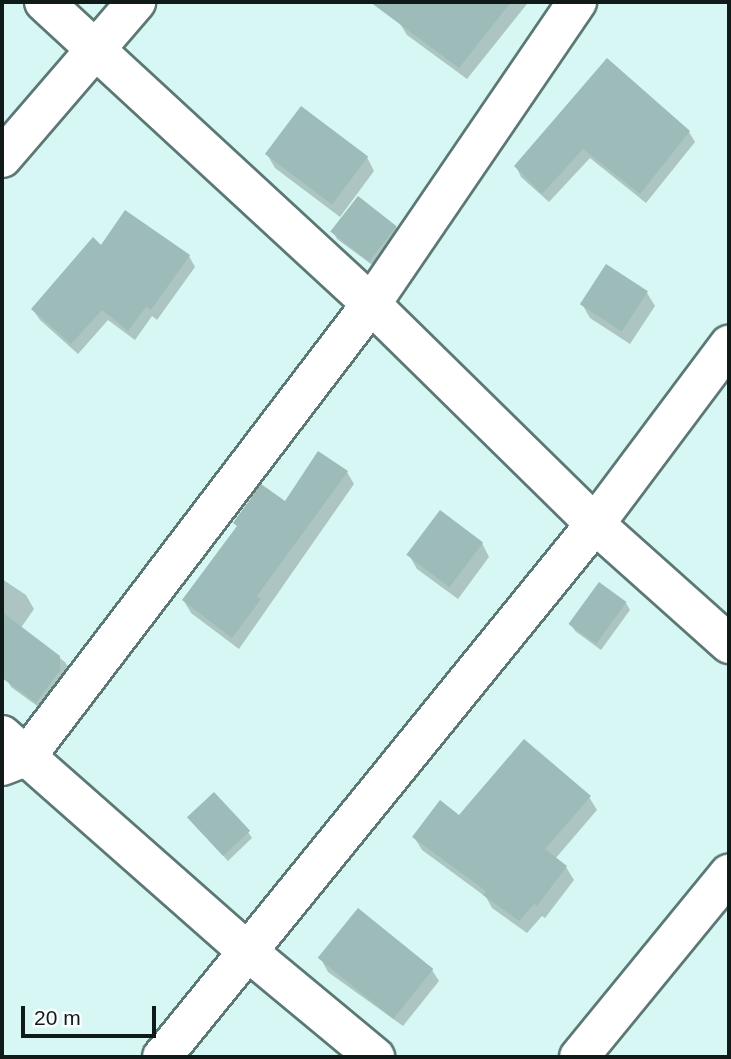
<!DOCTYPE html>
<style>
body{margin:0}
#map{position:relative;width:731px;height:1059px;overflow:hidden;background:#d7f7f4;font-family:Arial,sans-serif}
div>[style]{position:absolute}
.shadow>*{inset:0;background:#0003}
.building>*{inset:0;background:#9dbbb8;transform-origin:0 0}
.roads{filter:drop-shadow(2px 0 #5c7875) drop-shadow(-2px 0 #5c7875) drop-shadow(0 2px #5c7875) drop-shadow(0 -2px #5c7875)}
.street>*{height:38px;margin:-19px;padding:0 19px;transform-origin:19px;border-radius:19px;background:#fff}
span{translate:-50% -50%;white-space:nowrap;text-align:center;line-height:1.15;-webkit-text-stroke:6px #f8fefd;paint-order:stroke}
.frame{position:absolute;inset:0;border:4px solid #0f1a19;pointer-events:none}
.scale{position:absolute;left:21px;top:1006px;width:135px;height:32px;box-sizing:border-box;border:4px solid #0f1a19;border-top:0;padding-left:9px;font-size:21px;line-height:24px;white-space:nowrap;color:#0f1a19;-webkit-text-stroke:5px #f8fefd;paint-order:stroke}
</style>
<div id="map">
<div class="shadow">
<i style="clip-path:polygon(414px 2px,525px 2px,527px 4px,467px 79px,407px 35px,399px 22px)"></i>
<i style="clip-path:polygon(608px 61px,689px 132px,695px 142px,646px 203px,590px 158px,549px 202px,521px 177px,516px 166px)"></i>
<i style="clip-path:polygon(267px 154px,367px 157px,374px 171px,340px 217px,275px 168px)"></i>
<i style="clip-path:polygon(358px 198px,396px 227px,400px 234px,375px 267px,337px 239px,333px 232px)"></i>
<i style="clip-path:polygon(101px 248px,189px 256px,195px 267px,157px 320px,152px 316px,135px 340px,108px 320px,78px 354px,40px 320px,33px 310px)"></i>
<i style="clip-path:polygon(607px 266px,647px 293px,655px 306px,630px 344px,590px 318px,582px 304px)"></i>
<i style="clip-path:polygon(347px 472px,354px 484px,239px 649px,191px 613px,184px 601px,238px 528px,235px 523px,285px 503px)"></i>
<i style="clip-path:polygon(482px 543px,489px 557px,458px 599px,417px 569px,409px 555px)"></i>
<i style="clip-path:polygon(2px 579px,26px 595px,34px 609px,4px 652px)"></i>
<i style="clip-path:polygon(626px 603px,630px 610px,601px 650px,575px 631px,571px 625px)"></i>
<i style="clip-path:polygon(36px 640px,65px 662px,69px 669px,40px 708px,11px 687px,7px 680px)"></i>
<i style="clip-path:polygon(589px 797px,597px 810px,555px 859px,566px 867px,574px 880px,545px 918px,542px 916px,527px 933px,492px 908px,486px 897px,422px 850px,414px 837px,459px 817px)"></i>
<i style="clip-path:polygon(189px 818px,248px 832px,252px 838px,228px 861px)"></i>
<i style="clip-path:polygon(322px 961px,432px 970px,439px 981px,403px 1026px,328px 972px)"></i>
</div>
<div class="building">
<i style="clip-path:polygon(370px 2px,511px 2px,459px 68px)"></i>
<i style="clip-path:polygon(607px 58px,690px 131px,640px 194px,583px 149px,542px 194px,514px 166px)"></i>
<i style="left:301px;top:106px;width:84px;height:60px;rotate:37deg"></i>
<i style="left:358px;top:196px;width:49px;height:45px;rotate:38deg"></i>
<i style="clip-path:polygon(125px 210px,190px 255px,151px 310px,146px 307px,128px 331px,102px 310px,71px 344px,31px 309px,93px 237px,101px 245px)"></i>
<i style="left:606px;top:264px;width:50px;height:48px;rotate:33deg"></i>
<i style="clip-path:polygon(318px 451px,348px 471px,257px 596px,261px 599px,232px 638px,182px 600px,237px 526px,233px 523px,261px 484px,285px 501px)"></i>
<i style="left:440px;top:510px;width:54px;height:56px;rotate:37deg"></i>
<i style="left:599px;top:582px;width:34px;height:52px;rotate:36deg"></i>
<i style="clip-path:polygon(2px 612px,60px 656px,60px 670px,36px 703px,2px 678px)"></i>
<i style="clip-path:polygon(524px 739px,591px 796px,545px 849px,567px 866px,537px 906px,534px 904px,519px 921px,483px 895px,486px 891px,412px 837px,440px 800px,459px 815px)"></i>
<i style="left:214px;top:792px;width:53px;height:37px;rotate:47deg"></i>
<i style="left:358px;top:908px;width:97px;height:64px;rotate:39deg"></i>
</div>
<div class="roads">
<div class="street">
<i style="left:44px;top:2px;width:445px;rotate:42.7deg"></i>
<i style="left:371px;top:304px;width:314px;rotate:44.5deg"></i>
<i style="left:595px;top:524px;width:180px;rotate:41.8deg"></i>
<i style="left:2px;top:158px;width:206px;rotate:-49.3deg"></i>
<i style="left:2px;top:735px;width:325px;rotate:41.4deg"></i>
<i style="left:246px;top:950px;width:168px;rotate:39.7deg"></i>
<i style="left:2px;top:766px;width:26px;rotate:-21deg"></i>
<i style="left:26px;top:757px;width:569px;rotate:-52.71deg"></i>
<i style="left:371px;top:304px;width:366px;rotate:-55.7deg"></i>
<i style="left:162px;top:1057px;width:687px;rotate:-50.91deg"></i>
<i style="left:595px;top:524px;width:224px;rotate:-53.2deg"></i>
<i style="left:579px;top:1057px;width:237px;rotate:-50.7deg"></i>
</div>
</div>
<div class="frame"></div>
<div class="scale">20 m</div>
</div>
